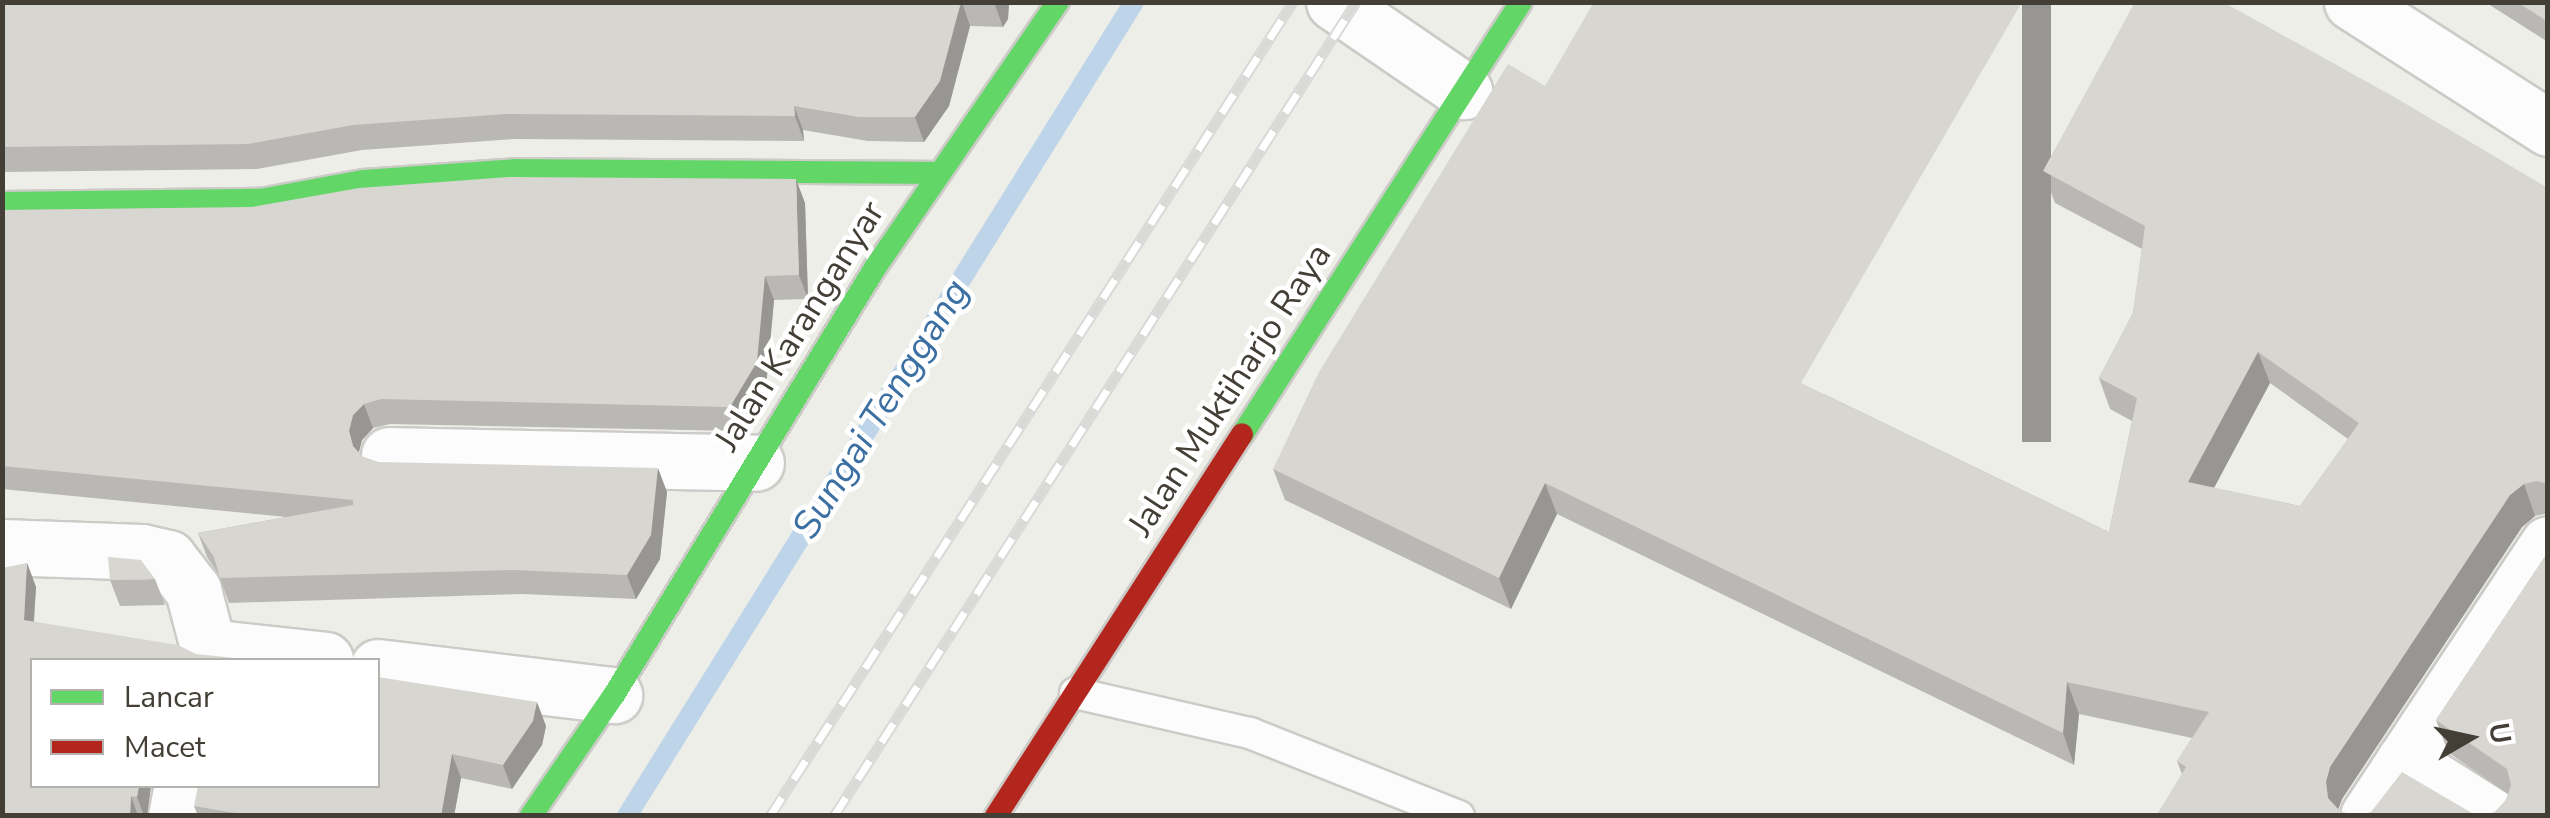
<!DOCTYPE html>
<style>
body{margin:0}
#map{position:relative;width:2550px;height:818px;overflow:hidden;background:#eeeee9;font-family:"Nunito Sans",sans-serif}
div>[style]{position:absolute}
.stream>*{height:20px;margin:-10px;padding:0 10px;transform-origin:10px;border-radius:10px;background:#bed4e8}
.roads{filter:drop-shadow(2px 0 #cccbc7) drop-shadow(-2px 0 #cccbc7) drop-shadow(0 2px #cccbc7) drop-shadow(0 -2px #cccbc7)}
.lane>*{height:30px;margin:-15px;padding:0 15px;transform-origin:15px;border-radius:15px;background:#fcfcfc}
.street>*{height:55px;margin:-27.5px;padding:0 27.5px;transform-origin:27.5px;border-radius:27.5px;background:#fcfcfc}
.fast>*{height:22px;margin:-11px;padding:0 11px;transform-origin:11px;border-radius:11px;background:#63d668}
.jam>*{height:22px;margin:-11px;padding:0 11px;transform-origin:11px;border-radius:11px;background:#b3261e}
.rail>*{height:11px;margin-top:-5.5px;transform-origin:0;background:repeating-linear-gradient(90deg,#fff 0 22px,#d9d9d8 0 44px);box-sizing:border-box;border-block:2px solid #d9d9d8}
.wall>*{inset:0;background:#bab8b4}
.shaded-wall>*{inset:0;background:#979692;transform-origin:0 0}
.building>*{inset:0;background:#d8d6d1}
span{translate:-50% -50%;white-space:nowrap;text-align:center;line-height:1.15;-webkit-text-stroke:9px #fff;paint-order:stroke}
.street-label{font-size:35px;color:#433f36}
.water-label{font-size:38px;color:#3c6fa2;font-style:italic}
.frame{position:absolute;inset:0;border:5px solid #433f36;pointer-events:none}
.legend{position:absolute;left:30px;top:658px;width:350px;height:130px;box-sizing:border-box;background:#fff;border:2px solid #b4b2af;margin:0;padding:12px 18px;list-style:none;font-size:30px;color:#433f36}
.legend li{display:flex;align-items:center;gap:20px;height:50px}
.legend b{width:50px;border:2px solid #b4b2af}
.north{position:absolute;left:2420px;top:688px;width:100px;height:100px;-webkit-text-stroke:8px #fff;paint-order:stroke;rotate:81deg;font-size:28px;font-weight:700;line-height:40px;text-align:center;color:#433f36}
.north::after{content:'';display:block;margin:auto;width:35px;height:45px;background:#433f36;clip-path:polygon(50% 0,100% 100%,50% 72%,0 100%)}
</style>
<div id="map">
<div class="stream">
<i style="left:627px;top:816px;width:959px;rotate:-58.08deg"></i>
</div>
<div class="roads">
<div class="lane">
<i style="left:1075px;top:693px;width:180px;rotate:12.9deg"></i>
<i style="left:1250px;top:733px;width:225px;rotate:21.7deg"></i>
</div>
<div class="street">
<i style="left:1334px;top:2px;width:158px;rotate:34.4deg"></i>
<i style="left:2352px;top:2px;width:233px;rotate:32.7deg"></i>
<i style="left:389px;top:455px;width:367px;rotate:1.2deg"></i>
<i style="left:2px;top:547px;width:140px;rotate:2deg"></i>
<i style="left:142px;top:552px;width:27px;rotate:13deg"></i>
<i style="left:168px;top:558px;width:41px;rotate:52deg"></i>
<i style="left:193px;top:590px;width:59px;rotate:75.3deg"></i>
<i style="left:208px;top:647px;width:118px;rotate:6.3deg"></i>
<i style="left:378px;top:667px;width:238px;rotate:6.8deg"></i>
<i style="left:2404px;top:761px;width:103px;rotate:32.3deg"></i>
<i style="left:176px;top:816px;width:31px;rotate:-79deg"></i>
<i style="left:2368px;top:816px;width:326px;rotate:-56.5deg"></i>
</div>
<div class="fast">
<i style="left:2px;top:203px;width:258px;rotate:-0.7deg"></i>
<i style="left:260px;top:200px;width:106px;rotate:-10.4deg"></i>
<i style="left:364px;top:181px;width:153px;rotate:-4.1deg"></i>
<i style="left:517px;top:170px;width:420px;rotate:0.4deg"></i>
<i style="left:1242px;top:435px;width:515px;rotate:-57.2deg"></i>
<i style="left:531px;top:816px;width:147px;rotate:-55.6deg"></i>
<i style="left:614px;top:695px;width:500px;rotate:-58.57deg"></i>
<i style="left:875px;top:268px;width:323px;rotate:-55.5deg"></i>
</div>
<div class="jam">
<i style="left:996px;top:816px;width:454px;rotate:-57.2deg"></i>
</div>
</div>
<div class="rail">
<i style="left:770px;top:816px;width:968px;rotate:-57.28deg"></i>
<i style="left:834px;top:816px;width:967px;rotate:-57.33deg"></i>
</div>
<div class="wall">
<i style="clip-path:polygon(2px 2px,1009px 2px,1008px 19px,1003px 27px,970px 26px,949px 106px,924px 142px,868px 141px,803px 130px,804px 141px,515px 139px,362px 150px,257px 169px,2px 172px)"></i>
<i style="clip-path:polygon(2485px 2px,2548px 2px,2548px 42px)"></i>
<i style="clip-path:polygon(evenodd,2043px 171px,2548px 188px,2548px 513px,2535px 516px,2522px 527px,2342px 799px,2338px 809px,2182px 774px,2177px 761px,2192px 738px,2079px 714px,2074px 765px,1557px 514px,1511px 609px,1285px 500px,1273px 469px,1824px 394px,2109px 532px,2132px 421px,2110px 409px,2099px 378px,2133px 313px,2142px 249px,2055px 203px,2043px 171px,2270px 383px,2348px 439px,2300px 506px,2214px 488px,2270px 383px)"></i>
<i style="clip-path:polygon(805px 203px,808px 299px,774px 300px,766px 387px,739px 431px,390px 424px,373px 428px,362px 440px,359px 452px,363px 457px,378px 462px,667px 492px,660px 559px,636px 599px,522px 594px,229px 603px,219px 575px,207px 557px,198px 533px,286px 517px,2px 489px,2px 210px)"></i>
<i style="clip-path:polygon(2548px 552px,2548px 816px,2495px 812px,2506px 800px,2508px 794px,2448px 752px,2436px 720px)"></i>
<i style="clip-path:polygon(27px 563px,36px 587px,32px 660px,151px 786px,147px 816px,2px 816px)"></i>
<i style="clip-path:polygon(155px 579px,165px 605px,120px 606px,110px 580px)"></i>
<i style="clip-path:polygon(378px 677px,546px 726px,542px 745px,512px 789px,461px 778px,454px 816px,198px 816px,194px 806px)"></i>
</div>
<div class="shaded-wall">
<i style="clip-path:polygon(962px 2px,970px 26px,949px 106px,924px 142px,915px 117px)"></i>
<i style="clip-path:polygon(994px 2px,1009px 2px,1008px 19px,1003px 27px)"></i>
<i style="left:2022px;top:2px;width:29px;height:440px"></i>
<i style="clip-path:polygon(794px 106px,803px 130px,804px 141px,795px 116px)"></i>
<i style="clip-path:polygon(796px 179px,805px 203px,808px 299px,799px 275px)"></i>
<i style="clip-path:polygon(765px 276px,774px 300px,766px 387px,739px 431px,730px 407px)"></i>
<i style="clip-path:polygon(2258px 352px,2270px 383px,2200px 514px,2188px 482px)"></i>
<i style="clip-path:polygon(364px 404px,373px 428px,362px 440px,358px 455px,353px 446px,349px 431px,353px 415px)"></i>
<i style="clip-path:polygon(658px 468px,667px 492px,660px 559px,636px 599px,627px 575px)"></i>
<i style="clip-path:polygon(1545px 483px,1557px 514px,1511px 609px,1499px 578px)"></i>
<i style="clip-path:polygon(2524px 484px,2535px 516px,2522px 527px,2342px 799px,2337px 813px,2328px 798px,2326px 782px,2330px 767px,2510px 495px)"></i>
<i style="clip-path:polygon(27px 563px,36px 587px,32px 644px,24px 620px)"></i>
<i style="clip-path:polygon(2067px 682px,2079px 714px,2074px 765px,2063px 733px)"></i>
<i style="clip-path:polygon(537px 702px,546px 726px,542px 745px,512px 789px,503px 765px)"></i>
<i style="clip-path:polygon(452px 754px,461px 778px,454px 816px,441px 816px)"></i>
<i style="clip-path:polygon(139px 786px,151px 786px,147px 816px,144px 816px,137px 797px)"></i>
<i style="clip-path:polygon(131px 796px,138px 816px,130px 816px)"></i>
</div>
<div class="building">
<i style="clip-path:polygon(2px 2px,961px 2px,940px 81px,915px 117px,859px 117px,794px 106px,795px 116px,506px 114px,353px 125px,248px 144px,2px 147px)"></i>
<i style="clip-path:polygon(evenodd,1594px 2px,2022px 2px,1801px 383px,2109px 532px,2137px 398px,2099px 378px,2133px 313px,2145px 226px,2043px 171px,2135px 2px,2223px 2px,2396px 98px,2548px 188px,2548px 484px,2537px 481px,2524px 484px,2510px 495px,2330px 767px,2326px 782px,2328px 798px,2340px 811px,2355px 816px,2156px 816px,2186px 767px,2177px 761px,2209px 712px,2067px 682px,2063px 733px,1545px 483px,1499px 578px,1273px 469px,1319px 372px,1508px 64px,1545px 86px,1594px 2px,2258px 352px,2359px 423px,2300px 506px,2188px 482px,2258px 352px)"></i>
<i style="clip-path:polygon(2517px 2px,2548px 2px,2548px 22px)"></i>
<i style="clip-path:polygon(509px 177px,796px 179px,799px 275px,765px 276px,757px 362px,730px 407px,381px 399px,364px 404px,353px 415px,349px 431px,353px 446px,363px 457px,378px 462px,658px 468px,651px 535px,627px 575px,514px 570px,220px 578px,214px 557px,198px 533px,353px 505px,353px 500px,2px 466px,2px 210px,252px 207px,359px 188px)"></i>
<i style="clip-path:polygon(2548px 552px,2548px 816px,2477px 816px,2495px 812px,2506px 800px,2511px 785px,2507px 769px,2436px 720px)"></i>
<i style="clip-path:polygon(108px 557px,141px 560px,155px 579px,110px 580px)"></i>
<i style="clip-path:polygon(27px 563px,24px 620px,178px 645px,196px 654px,254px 660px,32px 660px,32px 786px,139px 786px,137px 797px,131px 796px,130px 816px,2px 816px,2px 568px)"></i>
<i style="clip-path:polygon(378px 677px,537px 702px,533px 721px,503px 765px,452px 754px,441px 816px,253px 816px,194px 806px,198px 786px,378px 786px)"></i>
<i style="clip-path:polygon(2402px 772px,2477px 816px,2356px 816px,2371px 812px)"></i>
</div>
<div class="street-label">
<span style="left:800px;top:326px;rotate:-58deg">Jalan Karanganyar</span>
<span style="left:1230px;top:390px;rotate:-57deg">Jalan Muktiharjo Raya</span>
</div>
<div class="water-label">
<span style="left:881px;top:409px;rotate:-58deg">Sungai Tenggang</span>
</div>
<div class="frame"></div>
<ul class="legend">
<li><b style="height:12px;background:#63d668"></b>Lancar</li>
<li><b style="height:12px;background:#b3261e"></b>Macet</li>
</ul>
<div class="north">U</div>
</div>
